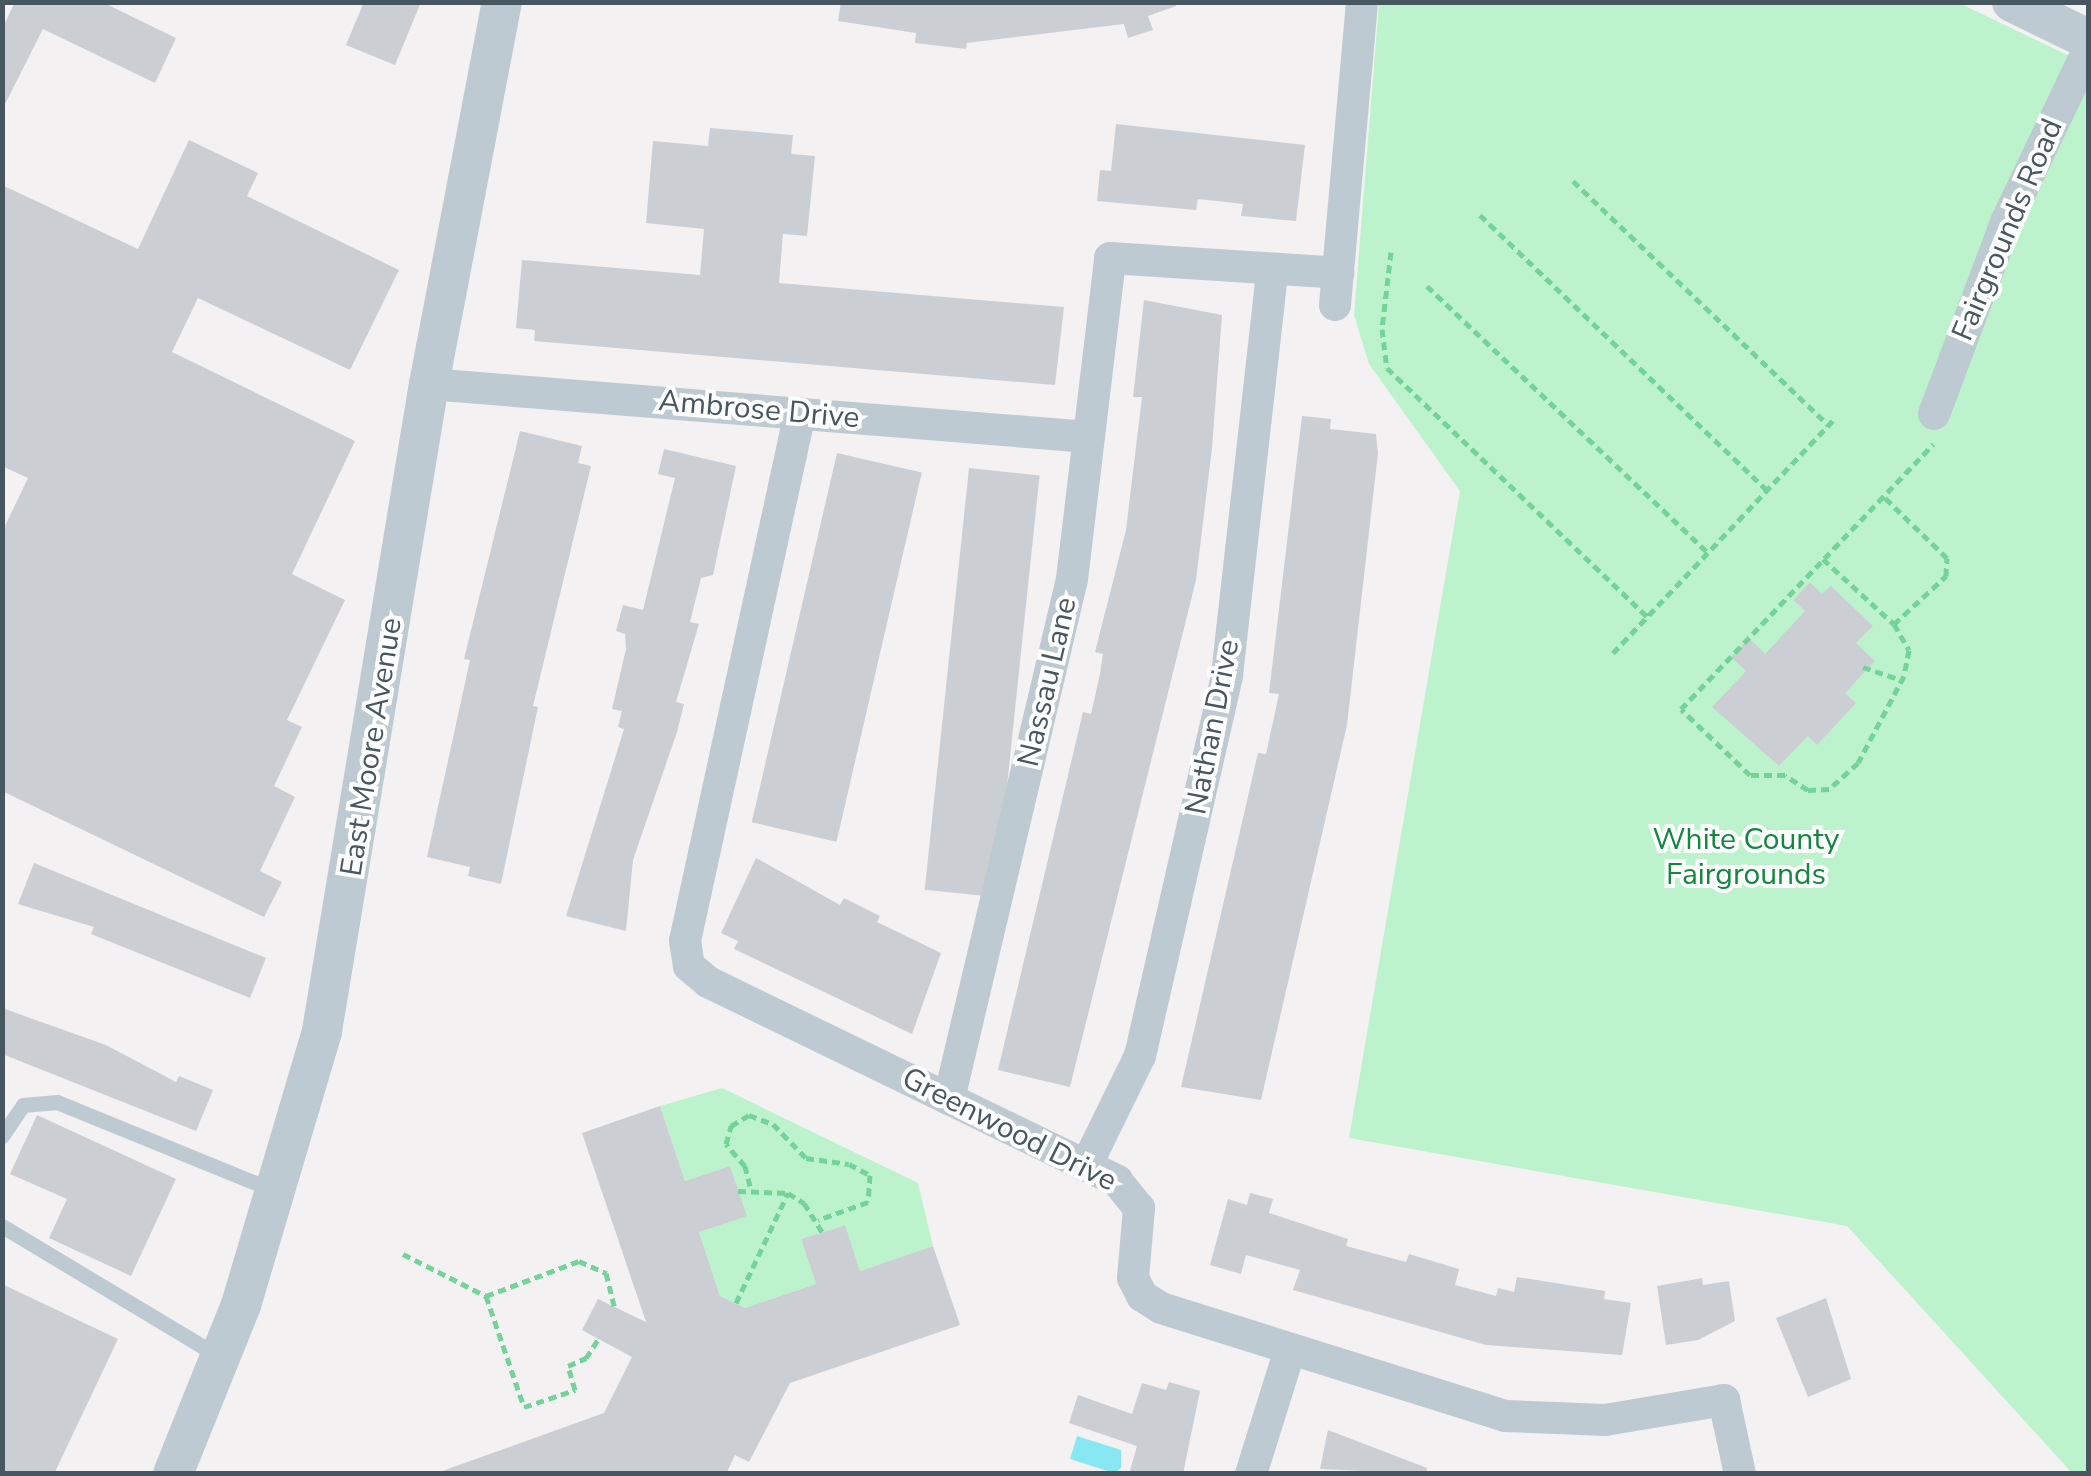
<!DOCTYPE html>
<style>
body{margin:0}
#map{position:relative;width:2091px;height:1476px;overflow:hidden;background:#f3f1f1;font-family:"Nunito Sans",sans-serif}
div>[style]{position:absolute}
.green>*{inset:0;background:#bdf3cc}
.water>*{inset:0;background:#88e8f2}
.building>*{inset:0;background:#cbcfd4;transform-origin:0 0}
.path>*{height:5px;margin-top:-2.5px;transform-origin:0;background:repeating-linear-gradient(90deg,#73d399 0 8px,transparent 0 13px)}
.service>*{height:15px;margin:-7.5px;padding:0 7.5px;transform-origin:7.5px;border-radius:7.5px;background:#becad1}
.minor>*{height:32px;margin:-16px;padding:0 16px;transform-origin:16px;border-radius:16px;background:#becad1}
.tertiary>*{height:40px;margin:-20px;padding:0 20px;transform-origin:20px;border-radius:20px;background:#becad1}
span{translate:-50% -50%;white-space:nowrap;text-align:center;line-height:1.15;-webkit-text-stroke:8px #fff;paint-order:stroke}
.street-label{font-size:30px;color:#475760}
.park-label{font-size:30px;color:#118840}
.frame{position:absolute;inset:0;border:5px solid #475760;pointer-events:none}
</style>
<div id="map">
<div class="green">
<i style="clip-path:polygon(1379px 3px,1959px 3px,2088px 65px,2088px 1473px,2072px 1473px,1847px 1226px,1349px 1138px,1460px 491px,1369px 364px,1354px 315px)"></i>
<i style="clip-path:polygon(722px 1088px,918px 1183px,933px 1246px,860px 1271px,844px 1225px,801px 1239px,816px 1284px,745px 1308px,720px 1296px,699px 1232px,746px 1215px,730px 1166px,685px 1181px,660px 1106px)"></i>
</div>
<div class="water">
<i style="clip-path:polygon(1077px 1436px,1121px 1450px,1121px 1468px,1114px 1473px,1070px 1459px)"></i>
</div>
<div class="building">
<i style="clip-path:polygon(15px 2px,102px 2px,176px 38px,155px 83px,43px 29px,2px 110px,2px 29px)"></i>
<i style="clip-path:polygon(364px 2px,421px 2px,395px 65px,346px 45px)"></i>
<i style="clip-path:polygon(841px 2px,1175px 2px,1176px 6px,1148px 16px,1153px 30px,1128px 38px,1124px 24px,967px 43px,966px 49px,915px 43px,916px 33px,838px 21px)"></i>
<i style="clip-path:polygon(1116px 124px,1305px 145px,1296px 221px,1241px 216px,1243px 204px,1198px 199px,1196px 210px,1097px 201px,1100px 170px,1111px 171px)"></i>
<i style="clip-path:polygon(710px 128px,793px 135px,791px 154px,815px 156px,807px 236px,783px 234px,779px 283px,1064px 307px,1055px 385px,534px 341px,535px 330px,516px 328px,522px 260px,700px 275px,704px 229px,646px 223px,653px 141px,708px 146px)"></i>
<i style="clip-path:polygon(189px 140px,258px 173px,247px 196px,399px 270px,350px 370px,198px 298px,172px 352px,355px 441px,292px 574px,345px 600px,287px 720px,302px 727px,274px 786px,295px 797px,260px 871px,282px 882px,264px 917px,2px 791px,2px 532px,28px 478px,2px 466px,2px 185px,138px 249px)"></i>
<i style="clip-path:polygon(1144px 300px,1222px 315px,1212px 448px,1196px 580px,1070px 1087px,998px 1070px,1083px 712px,1091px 714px,1100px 674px,1103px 654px,1095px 652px,1126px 530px,1142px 397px,1133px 397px)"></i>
<i style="clip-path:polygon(1302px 416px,1331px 419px,1330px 429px,1376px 434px,1378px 453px,1347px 725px,1261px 1100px,1181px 1087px,1258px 753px,1266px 754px,1279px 694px,1269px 693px)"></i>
<i style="clip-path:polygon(520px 431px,582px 446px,578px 463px,591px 466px,533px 706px,538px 707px,501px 884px,468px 876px,470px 867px,427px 857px,470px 660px,464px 659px)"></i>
<i style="clip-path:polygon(664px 449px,736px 466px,713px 575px,701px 578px,690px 622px,699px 624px,676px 702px,684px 704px,677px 732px,633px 860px,626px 931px,566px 916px,624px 729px,618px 727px,622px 711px,612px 709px,626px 649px,625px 634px,616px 631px,623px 605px,643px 610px,675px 478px,658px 474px)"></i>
<i style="left:837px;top:453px;width:87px;height:379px;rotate:13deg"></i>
<i style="left:969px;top:468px;width:71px;height:424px;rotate:6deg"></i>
<i style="clip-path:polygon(1810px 582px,1822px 594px,1831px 586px,1873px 626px,1856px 643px,1875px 661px,1845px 693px,1856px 703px,1817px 745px,1808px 736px,1779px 766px,1712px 707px,1746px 671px,1731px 657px,1749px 638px,1765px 654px,1805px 611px,1793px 600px)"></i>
<i style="clip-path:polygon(756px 858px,840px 905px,844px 898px,880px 916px,877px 922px,941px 953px,912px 1034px,734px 949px,738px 941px,721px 933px)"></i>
<i style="clip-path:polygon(34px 863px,266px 958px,250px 998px,91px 934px,94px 927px,18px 904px)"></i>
<i style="clip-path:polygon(2px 1008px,106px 1045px,176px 1082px,179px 1076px,213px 1090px,196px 1131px,2px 1054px)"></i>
<i style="clip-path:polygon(660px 1106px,685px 1181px,730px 1166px,747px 1216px,699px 1232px,720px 1296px,745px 1308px,816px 1284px,801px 1239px,845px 1225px,860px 1271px,933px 1246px,960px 1325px,790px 1383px,749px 1462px,735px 1455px,726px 1474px,434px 1474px,604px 1413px,632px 1357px,582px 1330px,598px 1299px,646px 1322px,582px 1133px)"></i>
<i style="clip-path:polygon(37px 1115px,176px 1179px,131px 1276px,49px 1238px,67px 1199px,10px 1174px)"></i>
<i style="clip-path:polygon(1250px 1193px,1273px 1199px,1269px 1213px,1348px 1239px,1346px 1246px,1406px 1262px,1409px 1254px,1459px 1269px,1455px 1285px,1496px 1296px,1498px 1288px,1514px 1292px,1517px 1277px,1605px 1291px,1604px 1299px,1631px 1303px,1622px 1355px,1486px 1345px,1293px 1290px,1300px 1270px,1246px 1255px,1241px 1274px,1210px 1265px,1228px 1199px,1247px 1205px)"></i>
<i style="clip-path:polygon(1702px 1278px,1703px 1285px,1729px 1281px,1735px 1321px,1698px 1340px,1666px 1345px,1657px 1286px)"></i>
<i style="clip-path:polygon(2px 1284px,118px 1339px,54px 1474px,2px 1474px)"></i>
<i style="clip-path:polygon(1826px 1298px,1851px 1379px,1808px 1397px,1776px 1318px)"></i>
<i style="clip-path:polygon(1169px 1382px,1200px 1391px,1183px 1474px,1129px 1474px,1137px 1446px,1069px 1423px,1078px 1395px,1132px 1414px,1142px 1383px,1166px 1390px)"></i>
<i style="clip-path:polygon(1328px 1430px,1427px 1468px,1426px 1474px,1320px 1469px)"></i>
</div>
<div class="path">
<i style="left:1573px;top:181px;width:353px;rotate:43.7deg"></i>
<i style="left:1480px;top:215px;width:397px;rotate:43.8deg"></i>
<i style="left:1391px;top:252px;width:78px;rotate:96.7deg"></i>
<i style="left:1382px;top:329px;width:39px;rotate:83deg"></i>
<i style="left:1387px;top:368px;width:361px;rotate:43.7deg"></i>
<i style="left:1427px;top:286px;width:388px;rotate:43.5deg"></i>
<i style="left:1823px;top:559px;width:96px;rotate:42.5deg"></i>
<i style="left:1894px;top:624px;width:71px;rotate:-42.7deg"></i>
<i style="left:1946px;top:576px;width:18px;rotate:-87deg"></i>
<i style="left:1947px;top:558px;width:89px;rotate:-135.9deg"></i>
<i style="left:1894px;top:624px;width:30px;rotate:60deg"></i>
<i style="left:1909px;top:650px;width:26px;rotate:101deg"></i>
<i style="left:1904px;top:676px;width:98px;rotate:117.9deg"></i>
<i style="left:1858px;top:763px;width:39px;rotate:138deg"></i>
<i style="left:1829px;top:789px;width:21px;rotate:177deg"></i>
<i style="left:1808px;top:790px;width:27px;rotate:-147deg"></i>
<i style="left:1785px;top:775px;width:35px;rotate:180deg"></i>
<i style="left:1750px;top:775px;width:95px;rotate:-136.3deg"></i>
<i style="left:1681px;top:709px;width:366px;rotate:-46.4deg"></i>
<i style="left:1613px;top:653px;width:320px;rotate:-46.6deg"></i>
<i style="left:1863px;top:667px;width:40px;rotate:18.9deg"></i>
<i style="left:750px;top:1186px;width:21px;rotate:-104deg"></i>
<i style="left:745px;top:1166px;width:29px;rotate:-131deg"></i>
<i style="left:726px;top:1144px;width:19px;rotate:-74deg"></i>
<i style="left:731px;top:1126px;width:21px;rotate:-31deg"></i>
<i style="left:749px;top:1115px;width:26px;rotate:21deg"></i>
<i style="left:773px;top:1124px;width:47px;rotate:45.9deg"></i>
<i style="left:806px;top:1158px;width:43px;rotate:7.9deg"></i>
<i style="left:849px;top:1164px;width:24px;rotate:28deg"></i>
<i style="left:870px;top:1175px;width:27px;rotate:94deg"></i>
<i style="left:868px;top:1202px;width:53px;rotate:160.2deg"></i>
<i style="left:738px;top:1191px;width:50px;rotate:2.3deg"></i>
<i style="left:788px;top:1193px;width:19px;rotate:32deg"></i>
<i style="left:804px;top:1203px;width:34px;rotate:58deg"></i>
<i style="left:403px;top:1254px;width:93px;rotate:26.8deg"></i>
<i style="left:486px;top:1296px;width:99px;rotate:-20.6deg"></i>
<i style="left:579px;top:1261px;width:30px;rotate:24deg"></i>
<i style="left:606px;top:1273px;width:34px;rotate:76deg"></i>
<i style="left:486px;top:1296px;width:117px;rotate:71.1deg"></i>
<i style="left:524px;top:1407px;width:54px;rotate:-18.4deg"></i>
<i style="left:575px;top:1390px;width:25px;rotate:-106deg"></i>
<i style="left:568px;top:1366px;width:20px;rotate:-24deg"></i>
<i style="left:586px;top:1358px;width:24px;rotate:-57deg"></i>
<i style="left:736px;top:1303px;width:122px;rotate:-64.7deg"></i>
</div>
<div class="service">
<i style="left:2px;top:1136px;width:37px;rotate:-56deg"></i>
<i style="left:23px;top:1105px;width:34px;rotate:-5deg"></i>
<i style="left:57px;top:1102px;width:233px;rotate:22.2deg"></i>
<i style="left:2px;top:1226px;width:251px;rotate:31deg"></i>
</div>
<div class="minor">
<i style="left:1335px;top:305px;width:304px;rotate:-84.9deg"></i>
<i style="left:429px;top:384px;width:662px;rotate:4.59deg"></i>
<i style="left:800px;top:413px;width:540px;rotate:102.29deg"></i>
<i style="left:685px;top:941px;width:25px;rotate:81deg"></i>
<i style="left:689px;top:966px;width:25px;rotate:40deg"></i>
<i style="left:708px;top:982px;width:455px;rotate:25.9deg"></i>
<i style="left:1117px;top:1181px;width:35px;rotate:51deg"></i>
<i style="left:1139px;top:1208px;width:70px;rotate:94.9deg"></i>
<i style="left:1133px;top:1278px;width:20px;rotate:63deg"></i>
<i style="left:1142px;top:1296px;width:22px;rotate:32deg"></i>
<i style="left:1161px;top:1308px;width:361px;rotate:17.4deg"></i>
<i style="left:1505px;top:1416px;width:100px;rotate:2.3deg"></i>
<i style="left:1605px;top:1420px;width:121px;rotate:-9.5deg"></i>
<i style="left:1724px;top:1400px;width:76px;rotate:77.8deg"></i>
<i style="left:1934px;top:414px;width:207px;rotate:-69.4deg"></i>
<i style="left:2007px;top:220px;width:188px;rotate:-64.5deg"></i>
<i style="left:949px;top:1099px;width:534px;rotate:-76.69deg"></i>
<i style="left:1072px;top:579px;width:323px;rotate:-83.2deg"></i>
<i style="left:1110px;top:258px;width:229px;rotate:3.7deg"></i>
<i style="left:1086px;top:1166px;width:123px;rotate:-63.9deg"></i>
<i style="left:1140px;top:1056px;width:391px;rotate:-77.1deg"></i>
<i style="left:1227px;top:675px;width:406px;rotate:-83.6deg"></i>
<i style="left:1251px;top:1474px;width:127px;rotate:-72.6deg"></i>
</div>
<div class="tertiary">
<i style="left:2012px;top:2px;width:85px;rotate:26deg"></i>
<i style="left:173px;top:1474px;width:182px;rotate:-68.1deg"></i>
<i style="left:241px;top:1305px;width:286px;rotate:-73.5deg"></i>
<i style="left:322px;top:1031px;width:656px;rotate:-80.61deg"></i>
<i style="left:429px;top:384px;width:389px;rotate:-79.2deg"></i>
</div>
<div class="street-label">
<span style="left:2008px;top:230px;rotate:-67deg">Fairgrounds Road</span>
<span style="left:759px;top:410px;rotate:5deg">Ambrose Drive</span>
<span style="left:1048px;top:682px;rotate:-77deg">Nassau Lane</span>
<span style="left:1213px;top:727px;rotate:-79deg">Nathan Drive</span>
<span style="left:372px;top:747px;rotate:-81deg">East Moore Avenue</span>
<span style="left:1009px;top:1130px;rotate:27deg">Greenwood Drive</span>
</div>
<div class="park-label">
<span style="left:1746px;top:857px">White County<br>Fairgrounds</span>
</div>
<div class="frame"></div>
</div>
